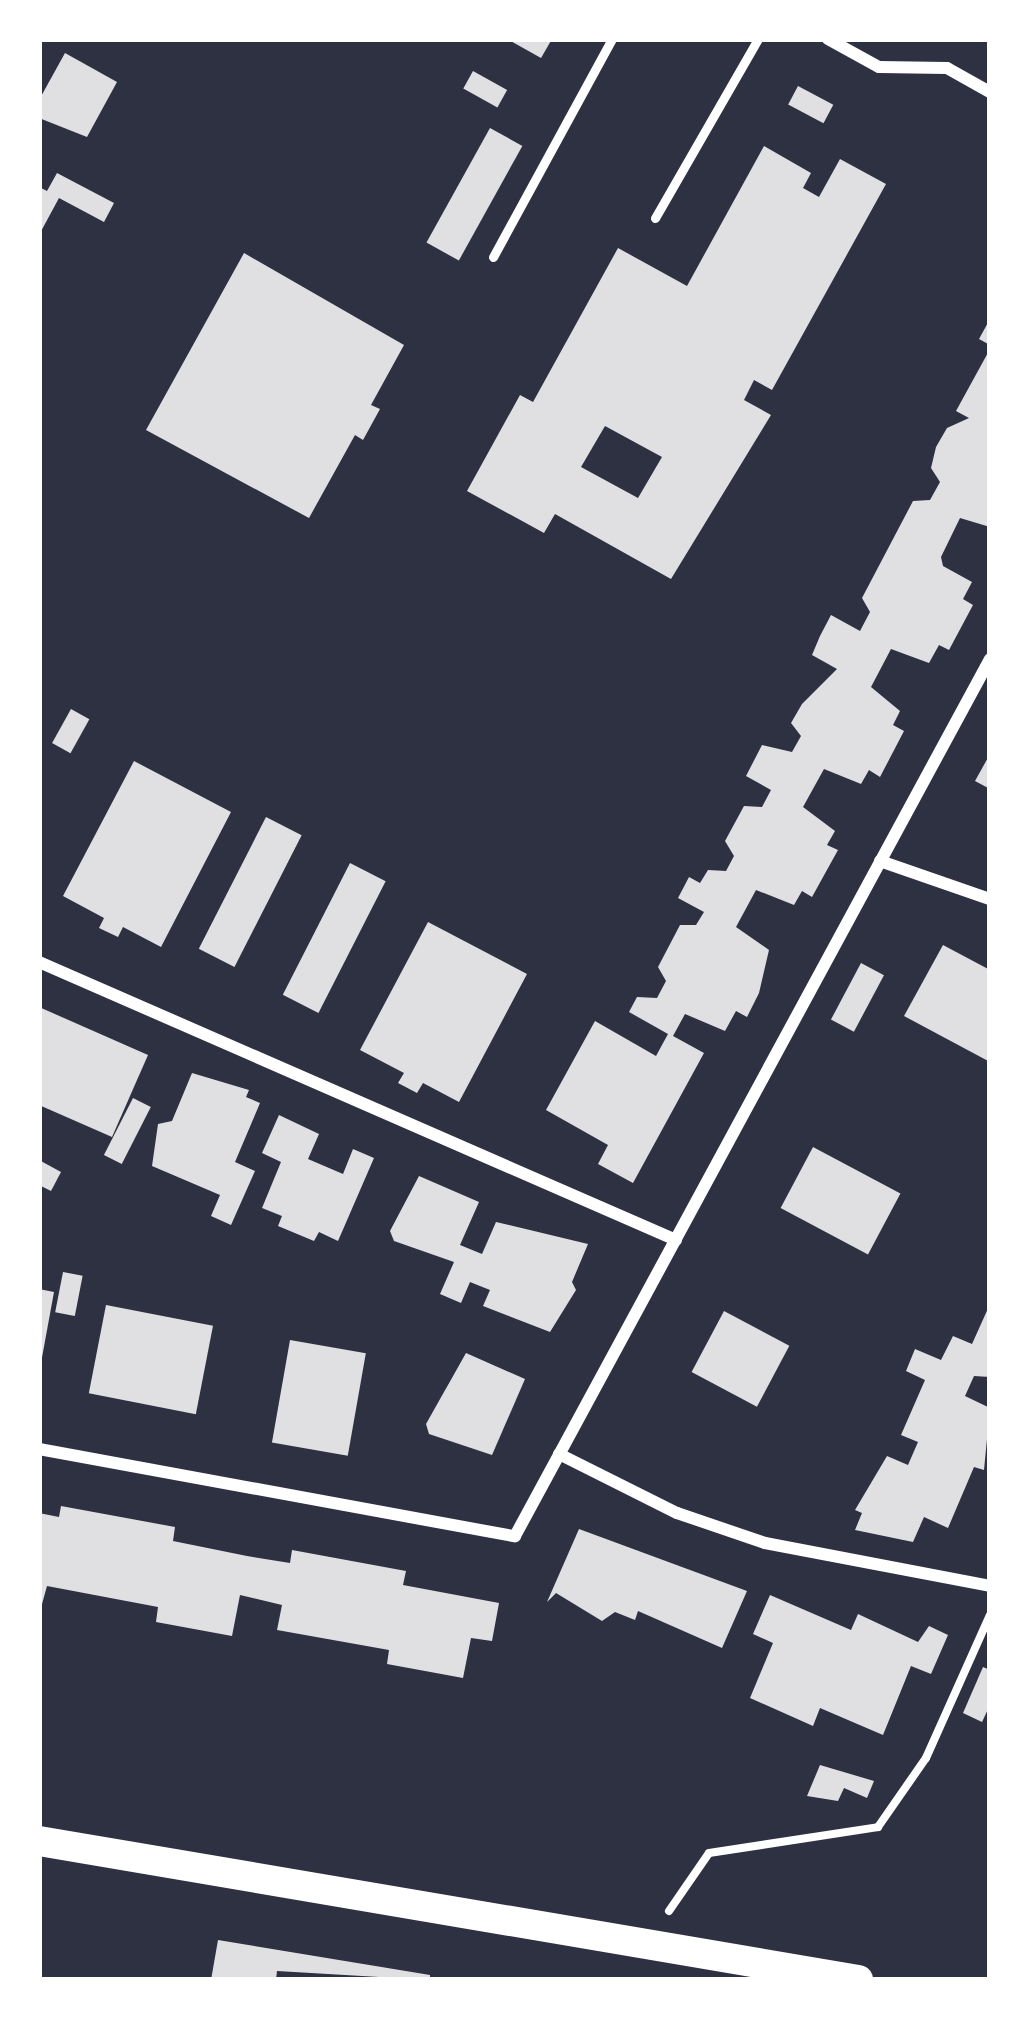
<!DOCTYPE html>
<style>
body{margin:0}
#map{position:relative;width:1029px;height:2019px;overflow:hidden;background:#2d3142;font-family:"Fira Sans",sans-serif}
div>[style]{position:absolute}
.building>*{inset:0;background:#e0e0e3;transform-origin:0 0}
.path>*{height:8px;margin:-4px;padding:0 4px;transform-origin:4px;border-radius:4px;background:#fff}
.service>*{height:9px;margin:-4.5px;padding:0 4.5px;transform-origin:4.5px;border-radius:4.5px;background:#fff}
.minor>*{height:12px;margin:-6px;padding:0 6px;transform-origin:6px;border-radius:6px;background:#fff}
.primary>*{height:30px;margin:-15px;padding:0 15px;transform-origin:15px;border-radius:15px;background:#fff}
span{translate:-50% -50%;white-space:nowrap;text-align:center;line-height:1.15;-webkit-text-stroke:12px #fff;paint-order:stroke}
.frame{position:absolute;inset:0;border:42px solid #fff;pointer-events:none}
</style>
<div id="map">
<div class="building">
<i style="clip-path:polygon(507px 39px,552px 39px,541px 58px)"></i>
<i style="clip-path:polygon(65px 53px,117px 82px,87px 137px,39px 118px,39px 100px)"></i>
<i style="left:473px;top:71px;width:39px;height:20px;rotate:29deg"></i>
<i style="left:798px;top:86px;width:40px;height:21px;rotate:28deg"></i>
<i style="left:490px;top:128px;width:37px;height:131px;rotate:29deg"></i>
<i style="clip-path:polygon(evenodd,764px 146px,811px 173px,803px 188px,819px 197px,840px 159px,886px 184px,772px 390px,754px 380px,744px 400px,771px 415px,671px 579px,555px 514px,544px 533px,467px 491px,520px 395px,533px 402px,618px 248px,687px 286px,764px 146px,605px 426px,662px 457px,638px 498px,581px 467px,605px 426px)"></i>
<i style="clip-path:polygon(57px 173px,114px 203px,104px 222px,59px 198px,39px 235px,39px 187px,47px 191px)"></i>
<i style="clip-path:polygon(244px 253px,404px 345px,371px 405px,380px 409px,363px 440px,355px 435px,309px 518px,146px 430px)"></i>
<i style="clip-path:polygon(990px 319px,990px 345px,979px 339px)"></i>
<i style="clip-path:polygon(990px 349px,990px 527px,960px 518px,941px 557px,943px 566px,972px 582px,963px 599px,973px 605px,949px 650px,939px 645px,929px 663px,891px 649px,871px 687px,900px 711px,893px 725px,904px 731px,880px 777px,869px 770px,861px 784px,824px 769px,803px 807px,835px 831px,827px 845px,838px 850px,812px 897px,802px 891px,794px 905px,756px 890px,736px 927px,769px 950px,759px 993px,747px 1017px,736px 1011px,725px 1031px,685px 1014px,673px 1036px,704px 1053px,633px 1183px,598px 1164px,608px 1145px,546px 1110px,595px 1021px,656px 1056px,668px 1034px,629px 1012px,637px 997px,657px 998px,666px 981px,658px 967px,680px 925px,696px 925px,704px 912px,678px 898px,689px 877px,700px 883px,708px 870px,726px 871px,734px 856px,725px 841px,744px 806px,762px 807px,771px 790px,746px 776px,762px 745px,792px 752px,801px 736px,791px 723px,802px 704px,837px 669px,812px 655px,820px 636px,831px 615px,860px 631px,870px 612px,862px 598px,913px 501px,930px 500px,940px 482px,931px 468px,936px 447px,947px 428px,969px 418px,956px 411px)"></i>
<i style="left:71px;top:709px;width:21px;height:39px;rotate:29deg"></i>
<i style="clip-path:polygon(990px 754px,990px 789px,975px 781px)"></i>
<i style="clip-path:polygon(134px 761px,231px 812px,161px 947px,123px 927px,118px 937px,99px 928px,104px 918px,63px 896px)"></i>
<i style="left:266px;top:817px;width:40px;height:148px;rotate:27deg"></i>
<i style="left:350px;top:863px;width:40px;height:148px;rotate:27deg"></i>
<i style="clip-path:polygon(428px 922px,527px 974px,459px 1102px,423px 1083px,417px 1093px,398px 1083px,404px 1073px,360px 1050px)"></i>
<i style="clip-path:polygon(943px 945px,990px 970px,990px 1062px,904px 1016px)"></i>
<i style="left:861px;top:963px;width:26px;height:64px;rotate:28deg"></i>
<i style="clip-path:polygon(39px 1007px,148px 1055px,112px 1137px,39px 1105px)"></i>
<i style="clip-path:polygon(192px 1073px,249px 1090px,246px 1097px,260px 1103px,235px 1162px,255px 1171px,231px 1225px,211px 1216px,220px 1195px,152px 1166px,158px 1124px,172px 1121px)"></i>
<i style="left:133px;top:1098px;width:20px;height:64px;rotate:27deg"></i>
<i style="clip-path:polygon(279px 1115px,319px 1134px,308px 1159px,343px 1174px,353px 1149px,374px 1158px,338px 1241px,319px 1232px,314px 1241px,278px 1226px,282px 1216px,262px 1208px,281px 1162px,262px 1153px)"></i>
<i style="left:813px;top:1147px;width:99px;height:69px;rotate:28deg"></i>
<i style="clip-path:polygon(39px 1160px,61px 1172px,51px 1191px,39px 1185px)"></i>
<i style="clip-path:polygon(419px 1176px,479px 1202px,460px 1245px,482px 1254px,496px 1222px,588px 1244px,572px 1282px,576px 1290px,550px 1332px,483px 1306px,490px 1290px,470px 1282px,461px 1303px,440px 1294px,454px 1262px,394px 1241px,390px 1231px)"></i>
<i style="left:63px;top:1272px;width:20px;height:41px;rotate:11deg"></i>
<i style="clip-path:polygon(39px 1289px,54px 1292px,41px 1363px,39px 1363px)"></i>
<i style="clip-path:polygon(990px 1304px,990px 1377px,974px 1376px,965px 1396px,990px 1408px,984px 1470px,974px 1467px,948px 1528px,924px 1517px,913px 1542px,855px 1530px,862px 1513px,855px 1510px,887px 1456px,908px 1465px,918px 1442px,901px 1435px,925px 1380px,906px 1371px,915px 1349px,941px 1360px,953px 1336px,972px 1344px)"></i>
<i style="left:106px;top:1305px;width:109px;height:90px;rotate:11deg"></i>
<i style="left:724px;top:1311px;width:74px;height:69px;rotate:28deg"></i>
<i style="left:290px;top:1340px;width:77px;height:104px;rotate:10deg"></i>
<i style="clip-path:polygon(466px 1353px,525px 1379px,492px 1455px,429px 1434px,426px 1424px)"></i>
<i style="clip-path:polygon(61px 1506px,175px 1527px,173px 1541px,247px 1556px,290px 1563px,292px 1550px,406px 1571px,403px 1585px,499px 1603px,492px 1641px,471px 1638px,463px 1678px,387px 1664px,389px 1650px,277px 1630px,282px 1605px,240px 1595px,232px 1636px,156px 1622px,158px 1607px,47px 1586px,39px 1615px,39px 1513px,59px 1517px)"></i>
<i style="clip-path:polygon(579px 1529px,747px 1591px,722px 1648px,638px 1611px,635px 1620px,615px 1612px,602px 1621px,556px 1593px,547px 1602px)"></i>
<i style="clip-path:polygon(770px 1595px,851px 1630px,858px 1614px,918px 1642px,929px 1626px,948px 1635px,931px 1674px,911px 1666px,883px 1735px,820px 1708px,813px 1726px,750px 1698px,773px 1643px,753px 1634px)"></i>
<i style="clip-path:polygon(983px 1667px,990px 1670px,990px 1705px,982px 1722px,963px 1713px)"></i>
<i style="clip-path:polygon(820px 1765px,874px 1781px,867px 1798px,844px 1788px,838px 1801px,807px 1796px)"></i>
<i style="clip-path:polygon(218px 1940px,430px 1975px,430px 1980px,277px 1971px,276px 1980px,211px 1980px)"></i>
</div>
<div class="path">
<i style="left:669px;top:1911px;width:70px;rotate:-55.4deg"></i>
<i style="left:709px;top:1853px;width:171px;rotate:-8.7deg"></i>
<i style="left:878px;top:1827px;width:84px;rotate:-55.2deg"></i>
<i style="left:926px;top:1758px;width:157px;rotate:-65.9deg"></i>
</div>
<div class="service">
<i style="left:655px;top:218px;width:207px;rotate:-60.1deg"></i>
<i style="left:493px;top:257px;width:248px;rotate:-61.4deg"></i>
</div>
<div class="minor">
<i style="left:828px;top:39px;width:58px;rotate:28.8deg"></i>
<i style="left:879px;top:67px;width:68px;rotate:0.8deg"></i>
<i style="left:947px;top:68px;width:49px;rotate:29.2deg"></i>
<i style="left:880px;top:861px;width:116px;rotate:19.1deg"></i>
<i style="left:39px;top:962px;width:695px;rotate:23.58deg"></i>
<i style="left:39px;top:1449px;width:484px;rotate:10.4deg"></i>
<i style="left:515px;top:1536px;width:997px;rotate:-61.56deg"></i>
<i style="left:559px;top:1454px;width:132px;rotate:26.6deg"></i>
<i style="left:677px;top:1513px;width:93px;rotate:18.8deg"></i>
<i style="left:765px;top:1543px;width:229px;rotate:10.8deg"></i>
</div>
<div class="primary">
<i style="left:39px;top:1841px;width:831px;rotate:9.63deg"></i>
</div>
<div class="frame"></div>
</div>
